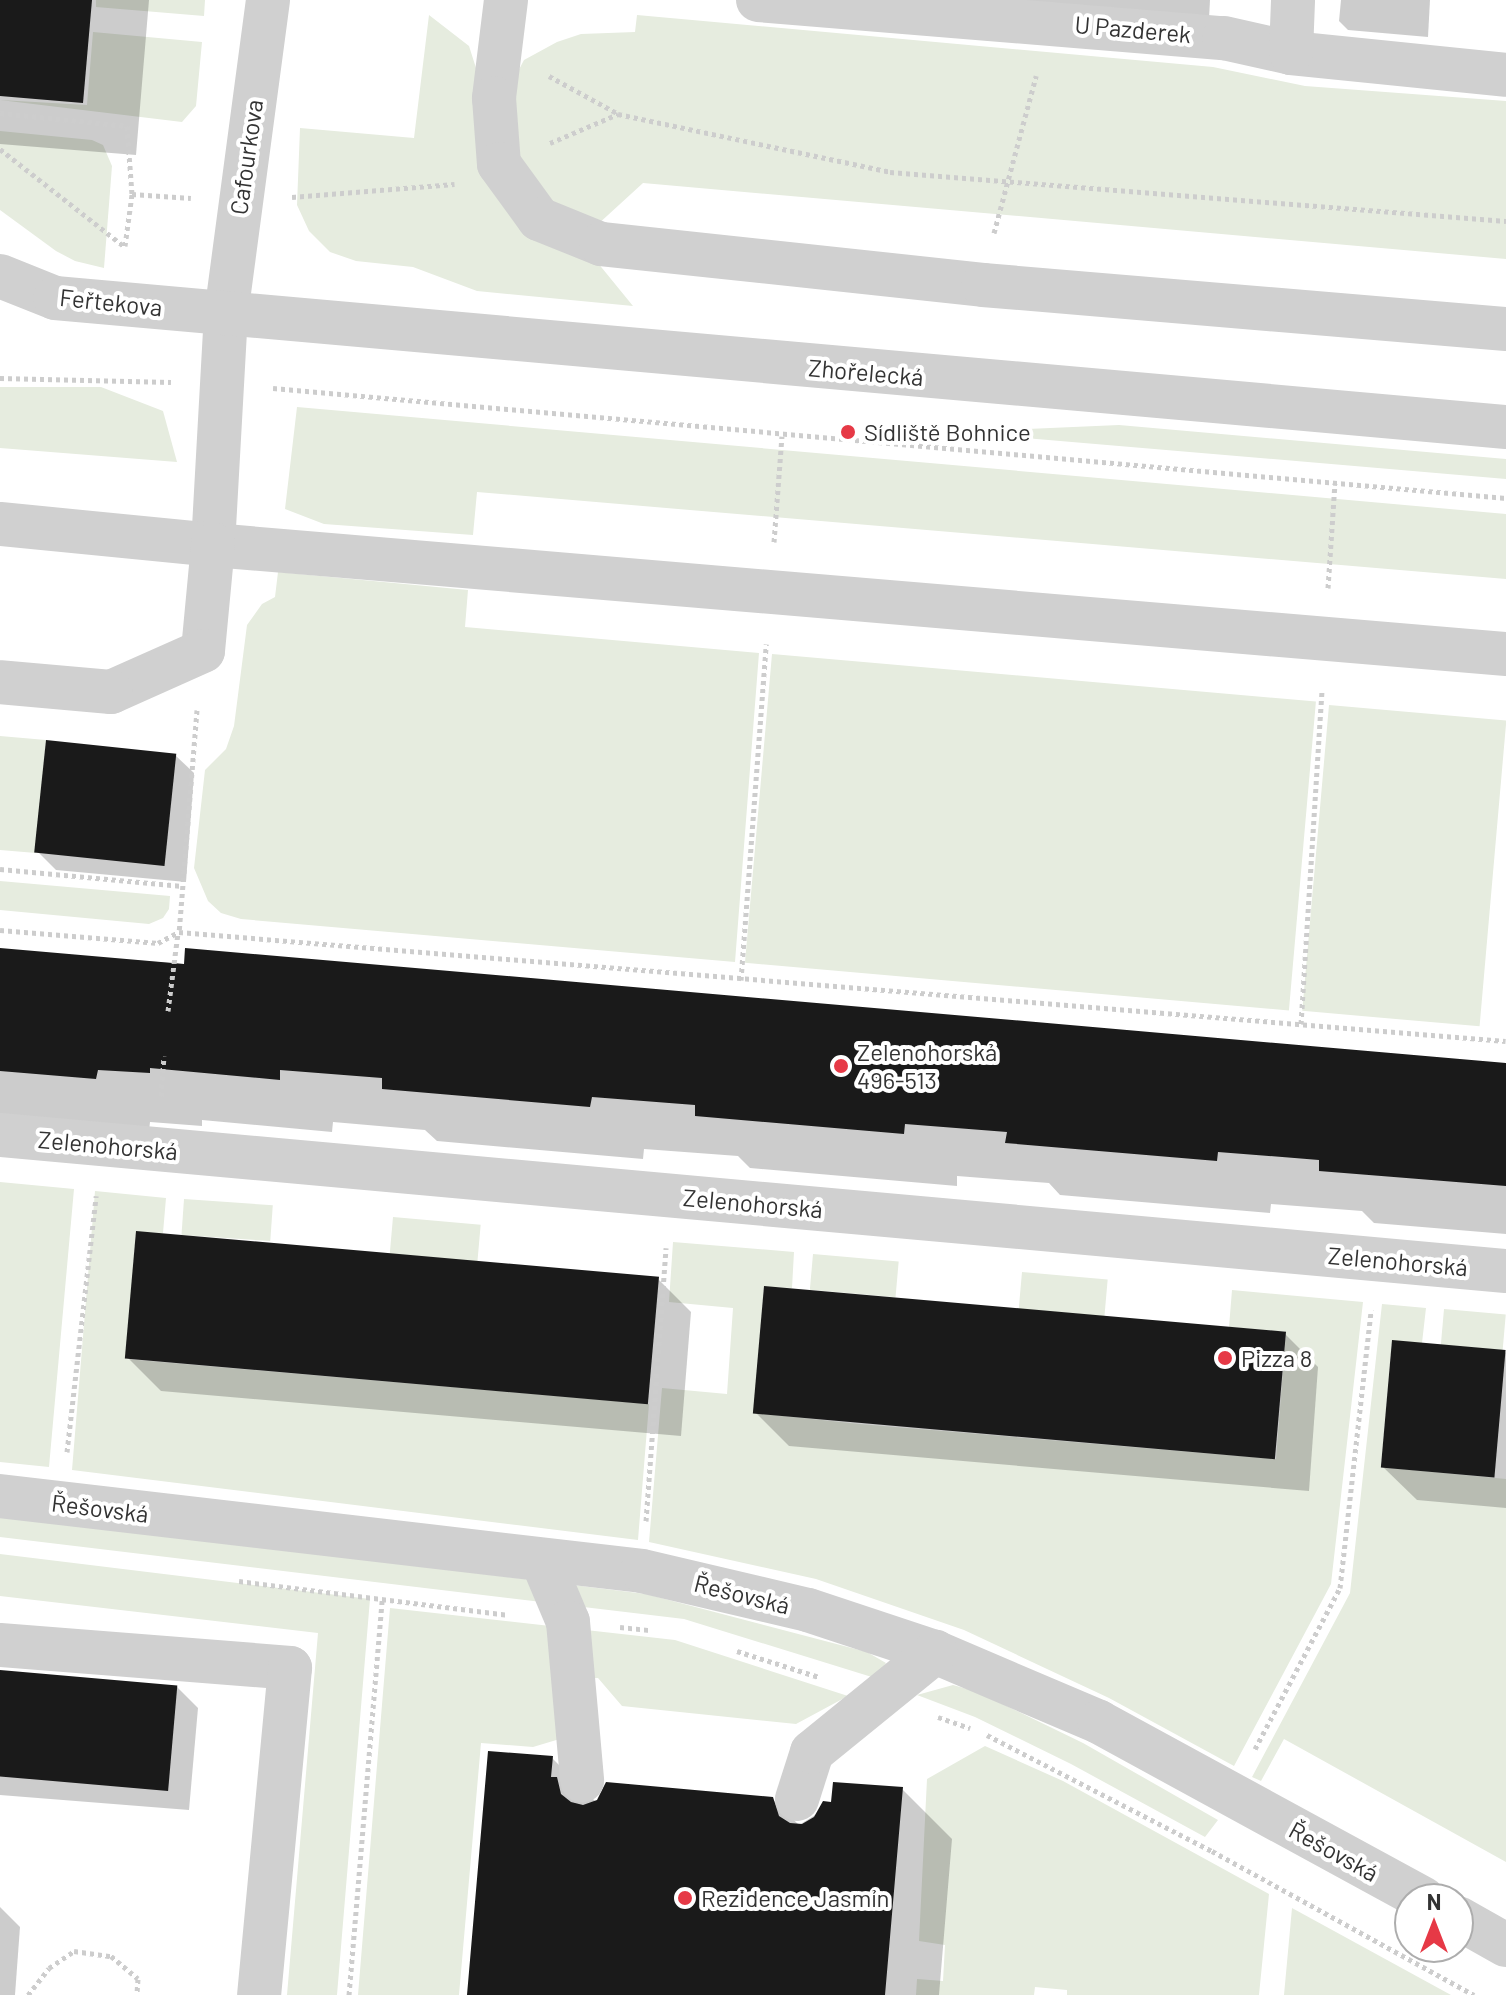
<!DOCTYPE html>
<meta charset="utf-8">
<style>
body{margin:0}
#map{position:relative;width:1506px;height:1995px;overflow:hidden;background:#fff;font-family:Barlow,sans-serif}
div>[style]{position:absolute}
.green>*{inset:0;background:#e6ecdf;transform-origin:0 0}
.shadow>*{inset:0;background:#0003}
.building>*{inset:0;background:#1a1a1a;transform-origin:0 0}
.path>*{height:5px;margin-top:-2.5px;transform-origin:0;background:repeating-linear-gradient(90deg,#cdcdcd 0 4px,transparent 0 8px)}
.minor>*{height:44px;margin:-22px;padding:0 22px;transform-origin:22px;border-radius:22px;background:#d0d0d0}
.dots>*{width:22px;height:22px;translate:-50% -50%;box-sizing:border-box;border:4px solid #fff;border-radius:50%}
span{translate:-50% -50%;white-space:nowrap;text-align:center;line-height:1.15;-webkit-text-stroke:8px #fff;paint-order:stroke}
.street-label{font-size:24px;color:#333}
.poi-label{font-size:24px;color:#333}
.left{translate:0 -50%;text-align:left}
.north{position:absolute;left:1394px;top:1883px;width:80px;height:80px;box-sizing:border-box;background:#fff;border:2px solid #adadad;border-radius:50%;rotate:0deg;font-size:22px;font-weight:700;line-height:32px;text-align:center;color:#333}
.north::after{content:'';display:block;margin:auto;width:28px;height:36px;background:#e63946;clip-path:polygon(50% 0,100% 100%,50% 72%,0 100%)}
</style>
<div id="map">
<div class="green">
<i style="clip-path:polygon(96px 0,205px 0,204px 16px,96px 7px)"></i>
<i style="clip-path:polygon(429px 15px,469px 46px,476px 68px,486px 154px,593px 257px,633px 306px,477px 291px,413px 267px,356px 261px,330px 252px,309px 231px,297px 205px,300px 128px,414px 138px)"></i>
<i style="clip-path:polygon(637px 15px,1213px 67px,1305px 86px,1506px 101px,1506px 259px,643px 183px,596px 226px,551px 204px,520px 159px,514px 79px,524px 60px,557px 42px,581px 34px,635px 32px)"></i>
<i style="clip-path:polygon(93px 32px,202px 42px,196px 106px,182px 122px,0 100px,87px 105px)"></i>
<i style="clip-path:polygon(0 131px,92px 140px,103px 145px,112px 166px,104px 268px,75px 261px,56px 251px,0 210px)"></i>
<i style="clip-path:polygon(0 387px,101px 387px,163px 411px,177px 462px,0 448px)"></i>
<i style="clip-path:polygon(297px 407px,1506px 514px,1506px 579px,477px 492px,473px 535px,324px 524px,285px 509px)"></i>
<i style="clip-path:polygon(1119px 425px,1506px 459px,1506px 479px,955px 432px)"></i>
<i style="clip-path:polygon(278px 572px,468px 590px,465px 627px,759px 653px,735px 962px,241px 919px,221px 913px,208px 901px,194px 868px,205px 770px,226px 749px,234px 726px,247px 625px,262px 604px,275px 597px)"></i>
<i style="left:772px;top:654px;width:546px;height:310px;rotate:5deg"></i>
<i style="left:1329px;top:705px;width:178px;height:307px;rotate:5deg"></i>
<i style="clip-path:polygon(0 736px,46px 740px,36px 853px,0 850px)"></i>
<i style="clip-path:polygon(0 881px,170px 896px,169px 909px,163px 918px,149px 924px,0 910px)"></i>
<i style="clip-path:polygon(0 1182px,74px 1189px,49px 1467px,0 1462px)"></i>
<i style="clip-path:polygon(95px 1191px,166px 1198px,163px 1233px,136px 1232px,126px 1359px,649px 1404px,638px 1540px,72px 1470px)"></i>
<i style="left:184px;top:1199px;width:89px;height:36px;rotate:4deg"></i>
<i style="left:393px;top:1217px;width:88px;height:37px;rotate:5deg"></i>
<i style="clip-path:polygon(673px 1242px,794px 1252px,792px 1288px,764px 1287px,754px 1413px,859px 1424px,1276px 1459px,1286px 1332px,1229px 1327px,1232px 1290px,1363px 1302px,1331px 1584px,1234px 1766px,1109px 1698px,964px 1630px,816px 1579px,649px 1542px,662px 1388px,727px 1394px,733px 1308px,669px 1302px)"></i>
<i style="left:813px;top:1254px;width:86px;height:36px;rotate:5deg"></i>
<i style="left:1022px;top:1272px;width:86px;height:37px;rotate:5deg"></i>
<i style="clip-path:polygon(1382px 1304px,1426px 1308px,1422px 1343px,1392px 1341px,1381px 1467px,1506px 1479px,1506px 1862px,1284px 1739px,1261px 1781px,1252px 1777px,1350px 1593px)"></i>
<i style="left:1444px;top:1309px;width:62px;height:36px;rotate:5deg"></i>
<i style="clip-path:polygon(0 1515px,646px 1594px,867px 1652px,886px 1663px,875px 1678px,684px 1619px,0 1537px)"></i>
<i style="clip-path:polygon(0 1554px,370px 1599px,337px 1995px,287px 1995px,318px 1633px,0 1596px)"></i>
<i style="clip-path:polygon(390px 1608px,675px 1640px,848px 1696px,796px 1724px,622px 1706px,598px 1678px,562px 1679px,563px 1738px,533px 1747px,481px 1743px,459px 1995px,358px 1995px)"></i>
<i style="clip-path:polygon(953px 1685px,978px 1692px,1083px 1743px,1218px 1820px,1205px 1837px,1071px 1764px,975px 1717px,917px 1695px)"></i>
<i style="clip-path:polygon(985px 1746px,1063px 1781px,1269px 1894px,1259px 1995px,1067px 1995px,1067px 1990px,1035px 1987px,1034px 1995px,916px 1995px,917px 1979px,943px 1981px,945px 1945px,919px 1941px,927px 1779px)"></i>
<i style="clip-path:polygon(1292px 1908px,1451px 1995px,1284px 1995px)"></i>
</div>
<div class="shadow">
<i style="clip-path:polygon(0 0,149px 0,136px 155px,0 144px)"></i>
<i style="clip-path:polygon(988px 0,1210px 0,1209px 19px)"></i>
<i style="clip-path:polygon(1341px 0,1430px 0,1428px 37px,1348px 30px,1339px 21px)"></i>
<i style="clip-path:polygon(175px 755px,194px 773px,186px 882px,56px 870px,38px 852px)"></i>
<i style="clip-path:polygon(0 950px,1506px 1065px,1506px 1234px,1374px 1223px,1362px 1211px,1271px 1204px,1270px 1213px,1060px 1195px,1049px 1183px,957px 1176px,957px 1186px,750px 1168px,738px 1156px,644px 1149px,643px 1159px,437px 1141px,425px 1130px,333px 1122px,332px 1132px,202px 1120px,202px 1126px,150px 1122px,149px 1131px,0 1119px)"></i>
<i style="clip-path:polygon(658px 1279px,691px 1312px,681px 1436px,161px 1391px,128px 1358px)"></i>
<i style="clip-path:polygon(1285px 1334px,1318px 1367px,1309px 1491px,789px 1446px,756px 1413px)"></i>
<i style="clip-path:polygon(1506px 1352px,1506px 1508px,1417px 1500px,1383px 1467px)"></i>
<i style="clip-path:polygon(0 1672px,176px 1686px,198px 1708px,189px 1810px,0 1795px)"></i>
<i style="clip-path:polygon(552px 1758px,596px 1802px,772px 1799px,799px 1825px,833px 1804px,902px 1789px,952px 1839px,939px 1995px,469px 1995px)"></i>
<i style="clip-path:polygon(0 1907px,20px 1927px,15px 1995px,0 1995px)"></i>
</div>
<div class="building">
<i style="clip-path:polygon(0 0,92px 0,83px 103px,0 96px)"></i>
<i style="left:46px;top:740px;width:131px;height:113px;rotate:6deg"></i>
<i style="clip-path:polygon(0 948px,184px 964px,185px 948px,1506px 1063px,1506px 1186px,1319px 1171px,1319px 1160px,1218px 1152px,1217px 1161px,1005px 1143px,1007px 1132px,905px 1124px,904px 1134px,695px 1116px,695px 1105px,592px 1097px,590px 1107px,382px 1089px,382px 1078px,280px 1070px,280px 1080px,150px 1068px,150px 1073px,98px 1070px,96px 1079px,0 1071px)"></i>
<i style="left:136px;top:1231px;width:525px;height:128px;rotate:5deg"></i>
<i style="left:764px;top:1286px;width:524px;height:128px;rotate:5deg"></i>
<i style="left:1392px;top:1340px;width:114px;height:128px;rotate:5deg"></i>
<i style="left:0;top:1670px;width:178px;height:106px;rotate:5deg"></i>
<i style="clip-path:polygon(488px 1751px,553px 1756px,551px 1777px,557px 1777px,561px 1794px,571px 1802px,583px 1805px,597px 1800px,606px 1782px,773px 1797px,779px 1816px,790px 1823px,802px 1824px,814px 1817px,823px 1801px,831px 1802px,833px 1782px,903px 1787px,885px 1995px,467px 1995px)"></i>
</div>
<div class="path">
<i style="left:549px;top:76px;width:77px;rotate:28.6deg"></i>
<i style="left:0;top:113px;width:128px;rotate:5.8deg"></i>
<i style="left:127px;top:126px;width:68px;rotate:85.8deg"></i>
<i style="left:132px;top:194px;width:59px;rotate:3.9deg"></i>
<i style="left:550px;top:143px;width:74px;rotate:-23.1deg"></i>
<i style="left:618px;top:114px;width:278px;rotate:12deg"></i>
<i style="left:890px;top:172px;width:618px;rotate:4.55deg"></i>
<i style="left:0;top:149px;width:159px;rotate:38.1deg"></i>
<i style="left:292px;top:197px;width:163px;rotate:-4.6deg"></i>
<i style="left:994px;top:233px;width:163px;rotate:-75deg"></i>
<i style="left:125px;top:246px;width:52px;rotate:-82.3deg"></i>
<i style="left:0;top:378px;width:171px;rotate:1.3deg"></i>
<i style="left:273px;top:388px;width:1238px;rotate:5.1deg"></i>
<i style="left:774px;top:542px;width:106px;rotate:-85.7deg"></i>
<i style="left:1328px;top:588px;width:105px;rotate:-86.2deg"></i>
<i style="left:197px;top:710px;width:223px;rotate:94.6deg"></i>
<i style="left:179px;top:932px;width:1331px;rotate:4.7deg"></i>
<i style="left:0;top:869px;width:183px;rotate:5.3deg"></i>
<i style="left:0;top:930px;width:159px;rotate:4.7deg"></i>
<i style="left:158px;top:943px;width:24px;rotate:-28deg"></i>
<i style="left:741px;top:980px;width:337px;rotate:-85.7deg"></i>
<i style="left:168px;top:1011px;width:79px;rotate:-82.7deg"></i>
<i style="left:1301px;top:1024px;width:335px;rotate:-86.4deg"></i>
<i style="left:161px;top:1096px;width:40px;rotate:-85.7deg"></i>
<i style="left:67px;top:1452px;width:258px;rotate:-83.5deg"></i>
<i style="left:646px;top:1521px;width:274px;rotate:-85.8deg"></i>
<i style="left:239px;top:1581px;width:270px;rotate:7.2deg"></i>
<i style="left:620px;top:1627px;width:30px;rotate:6deg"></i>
<i style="left:737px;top:1651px;width:86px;rotate:17.6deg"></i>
<i style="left:938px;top:1717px;width:34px;rotate:19deg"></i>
<i style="left:987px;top:1735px;width:253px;rotate:27.3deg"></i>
<i style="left:1212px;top:1851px;width:299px;rotate:28.8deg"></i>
<i style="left:1255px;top:1749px;width:182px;rotate:-62.2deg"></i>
<i style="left:1340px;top:1588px;width:280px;rotate:-83.6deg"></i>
<i style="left:28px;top:1995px;width:34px;rotate:-52deg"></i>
<i style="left:49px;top:1968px;width:30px;rotate:-34deg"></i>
<i style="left:74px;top:1951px;width:37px;rotate:8deg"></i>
<i style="left:111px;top:1956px;width:35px;rotate:40deg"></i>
<i style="left:138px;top:1979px;width:16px;rotate:94deg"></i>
<i style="left:349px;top:1995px;width:396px;rotate:-85.2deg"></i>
</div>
<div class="minor">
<i style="left:268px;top:0;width:316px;rotate:97.6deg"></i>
<i style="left:226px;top:313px;width:232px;rotate:93.2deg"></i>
<i style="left:213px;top:545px;width:1298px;rotate:4.82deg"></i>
<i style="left:506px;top:0;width:99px;rotate:97deg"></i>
<i style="left:494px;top:98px;width:66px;rotate:85.7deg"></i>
<i style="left:499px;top:164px;width:68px;rotate:54deg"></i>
<i style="left:539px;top:219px;width:67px;rotate:22deg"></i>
<i style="left:601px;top:244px;width:384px;rotate:6.1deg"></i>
<i style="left:983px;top:285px;width:525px;rotate:4.81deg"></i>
<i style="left:758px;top:0;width:468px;rotate:4.7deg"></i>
<i style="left:1224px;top:38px;width:69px;rotate:12.6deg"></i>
<i style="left:1291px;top:53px;width:216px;rotate:5.8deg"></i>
<i style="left:1291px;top:53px;width:53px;rotate:-87.8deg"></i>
<i style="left:0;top:276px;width:59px;rotate:21.8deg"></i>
<i style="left:55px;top:298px;width:1457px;rotate:5.08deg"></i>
<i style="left:0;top:524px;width:214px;rotate:5.6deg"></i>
<i style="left:213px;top:545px;width:106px;rotate:95.4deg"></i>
<i style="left:203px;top:651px;width:101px;rotate:156deg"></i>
<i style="left:111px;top:692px;width:111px;rotate:-174.9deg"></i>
<i style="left:0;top:1135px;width:1512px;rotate:5.16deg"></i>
<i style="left:0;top:1496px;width:646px;rotate:6.66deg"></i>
<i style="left:642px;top:1571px;width:171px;rotate:13.2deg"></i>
<i style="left:808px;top:1610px;width:134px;rotate:18.3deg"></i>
<i style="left:935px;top:1652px;width:178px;rotate:23.1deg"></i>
<i style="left:1099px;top:1722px;width:369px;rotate:28.6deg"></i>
<i style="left:542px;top:1560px;width:67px;rotate:67.2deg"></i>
<i style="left:568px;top:1622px;width:159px;rotate:84.9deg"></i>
<i style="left:0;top:1645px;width:291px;rotate:4.5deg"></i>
<i style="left:290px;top:1668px;width:328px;rotate:95.4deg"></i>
<i style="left:797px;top:1799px;width:49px;rotate:-72.3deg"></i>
<i style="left:812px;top:1752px;width:159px;rotate:-39.1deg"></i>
<i style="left:1458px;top:1918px;width:55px;rotate:29.4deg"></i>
</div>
<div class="dots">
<i style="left:848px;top:432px;background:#e63946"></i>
<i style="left:841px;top:1066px;background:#e63946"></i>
<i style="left:1225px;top:1358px;background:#e63946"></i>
<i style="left:685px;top:1898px;background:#e63946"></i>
</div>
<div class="street-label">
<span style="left:1133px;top:29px;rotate:5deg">U Pazderek</span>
<span style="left:246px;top:157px;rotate:-82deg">Cafourkova</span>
<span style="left:111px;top:302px;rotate:6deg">Feřtekova</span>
<span style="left:866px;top:372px;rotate:5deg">Zhořelecká</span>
<span style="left:108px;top:1145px;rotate:5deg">Zelenohorská</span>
<span style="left:753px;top:1203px;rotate:5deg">Zelenohorská</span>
<span style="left:1398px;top:1261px;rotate:5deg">Zelenohorská</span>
<span style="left:100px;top:1508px;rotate:7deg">Řešovská</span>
<span style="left:742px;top:1594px;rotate:14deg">Řešovská</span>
<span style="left:1334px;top:1851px;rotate:29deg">Řešovská</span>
</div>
<div class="poi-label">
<span class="left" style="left:864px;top:432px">Sídliště Bohnice</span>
<span class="left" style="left:857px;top:1066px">Zelenohorská<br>496-513</span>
<span class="left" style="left:1241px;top:1358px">Pizza 8</span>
<span class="left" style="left:701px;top:1898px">Rezidence Jasmín</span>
</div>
<div class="north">N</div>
</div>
